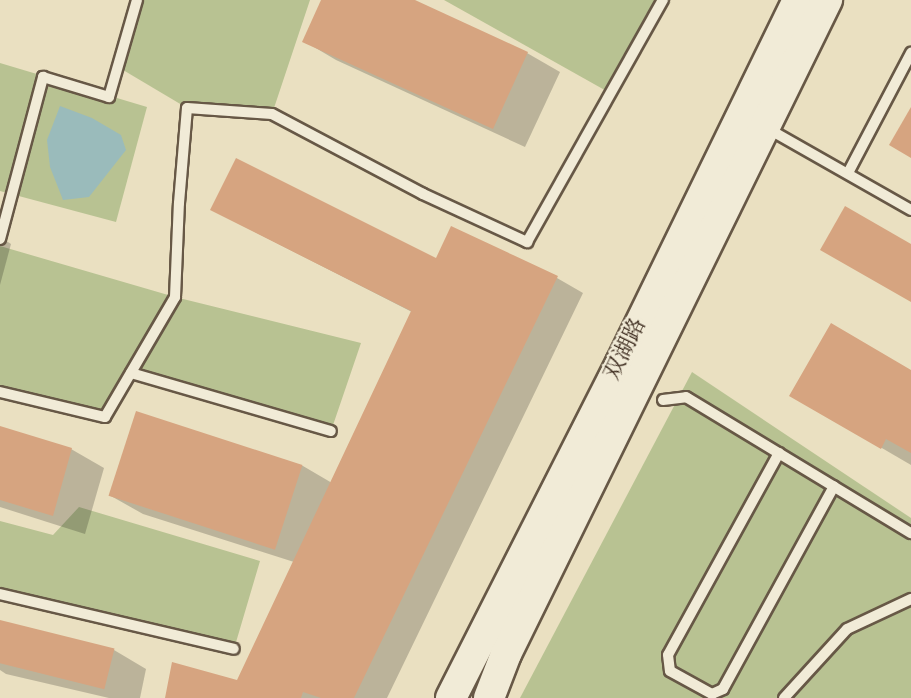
<!DOCTYPE html>
<meta charset="utf-8">
<style>
body{margin:0}
#map{position:relative;width:911px;height:698px;overflow:hidden;background:#eae0c1;font-family:"Sorts Mill Goudy","Noto Serif SC",serif}
div>[style]{position:absolute}
.green>*{inset:0;background:#b8c292}
.water>*{inset:0;background:#9abbbb}
.shadow>*{inset:0;background:#0003}
.building>*{inset:0;background:#d6a480;transform-origin:0 0}
.roads{filter:drop-shadow(2px 0 #675846) drop-shadow(-2px 0 #675846) drop-shadow(0 2px #675846) drop-shadow(0 -2px #675846)}
.service>*{height:10px;margin:-5px;padding:0 5px;transform-origin:5px;border-radius:5px;background:#f1ebd7}
.secondary>*{height:30px;margin:-15px;padding:0 15px;transform-origin:15px;border-radius:15px;background:#f1ebd7}
span{translate:-50% -50%;white-space:nowrap;text-align:center;line-height:1.15;-webkit-text-stroke:4.5px #f1ebd7;paint-order:stroke}
.street-label{font-size:22px;color:#3b2a1d}
</style>
<div id="map">
<div class="green">
<i style="clip-path:polygon(137px 0,310px 0,272px 114px,187px 108px,118px 67px)"></i>
<i style="clip-path:polygon(444px 0,663px 0,610px 93px)"></i>
<i style="clip-path:polygon(0 63px,147px 107px,116px 222px,0 191px)"></i>
<i style="clip-path:polygon(0 246px,175px 297px,361px 343px,331px 431px,131px 373px,105px 417px,0 392px)"></i>
<i style="clip-path:polygon(692px 372px,911px 518px,911px 698px,520px 698px)"></i>
<i style="clip-path:polygon(79px 507px,260px 561px,234px 649px,0 594px,0 521px,53px 535px)"></i>
</div>
<div class="water">
<i style="clip-path:polygon(60px 106px,92px 118px,121px 135px,126px 150px,89px 197px,63px 200px,50px 167px,47px 140px)"></i>
</div>
<div class="shadow">
<i style="clip-path:polygon(323px 0,411px 0,527px 53px,560px 72px,525px 147px,336px 60px,304px 41px)"></i>
<i style="clip-path:polygon(212px 210px,437px 260px,557px 278px,583px 293px,387px 698px,167px 698px,238px 681px,294px 562px,143px 514px,111px 496px,137px 413px,303px 466px,332px 483px,412px 312px)"></i>
<i style="clip-path:polygon(0 237px,11px 244px,0 285px)"></i>
<i style="clip-path:polygon(911px 371px,911px 465px,791px 395px)"></i>
<i style="clip-path:polygon(0 428px,71px 449px,104px 468px,85px 534px,0 507px)"></i>
<i style="clip-path:polygon(0 622px,114px 650px,146px 669px,140px 698px,109px 698px,6px 674px,0 670px)"></i>
</div>
<div class="building">
<i style="clip-path:polygon(321px 0,415px 0,528px 52px,493px 129px,302px 42px)"></i>
<i style="clip-path:polygon(911px 107px,911px 158px,889px 145px)"></i>
<i style="clip-path:polygon(236px 158px,436px 258px,451px 226px,558px 276px,354px 698px,321px 698px,303px 692px,301px 698px,165px 698px,172px 662px,237px 680px,411px 311px,210px 210px)"></i>
<i style="clip-path:polygon(845px 206px,911px 244px,911px 302px,820px 250px)"></i>
<i style="clip-path:polygon(831px 323px,911px 370px,911px 453px,886px 439px,881px 449px,789px 396px)"></i>
<i style="left:136px;top:411px;width:175px;height:89px;rotate:18deg"></i>
<i style="clip-path:polygon(0 426px,72px 448px,53px 516px,0 500px)"></i>
<i style="left:0;top:620px;width:118px;height:42px;rotate:14deg"></i>
</div>
<div class="roads">
<div class="service">
<i style="left:765px;top:127px;width:168px;rotate:29.6deg"></i>
<i style="left:848px;top:173px;width:136px;rotate:-62.3deg"></i>
<i style="left:0;top:239px;width:168px;rotate:-75.1deg"></i>
<i style="left:43px;top:77px;width:69px;rotate:16.9deg"></i>
<i style="left:109px;top:97px;width:101px;rotate:-73.9deg"></i>
<i style="left:131px;top:373px;width:208px;rotate:16.2deg"></i>
<i style="left:0;top:392px;width:108px;rotate:13.4deg"></i>
<i style="left:105px;top:417px;width:139px;rotate:-59.7deg"></i>
<i style="left:175px;top:297px;width:94px;rotate:-87.6deg"></i>
<i style="left:179px;top:203px;width:95px;rotate:-85.2deg"></i>
<i style="left:187px;top:108px;width:85px;rotate:4deg"></i>
<i style="left:272px;top:114px;width:171px;rotate:27.9deg"></i>
<i style="left:423px;top:194px;width:115px;rotate:24.8deg"></i>
<i style="left:527px;top:242px;width:278px;rotate:-60.7deg"></i>
<i style="left:663px;top:400px;width:23px;rotate:-7deg"></i>
<i style="left:686px;top:397px;width:263px;rotate:31.2deg"></i>
<i style="left:779px;top:453px;width:230px;rotate:118.8deg"></i>
<i style="left:668px;top:655px;width:16px;rotate:83deg"></i>
<i style="left:670px;top:671px;width:48px;rotate:28.7deg"></i>
<i style="left:712px;top:694px;width:12px;rotate:-24deg"></i>
<i style="left:723px;top:689px;width:231px;rotate:-61.3deg"></i>
<i style="left:0;top:594px;width:240px;rotate:13.2deg"></i>
<i style="left:784px;top:698px;width:93px;rotate:-47.6deg"></i>
<i style="left:847px;top:629px;width:71px;rotate:-25.1deg"></i>
</div>
<div class="secondary">
<i style="left:451px;top:698px;width:376px;rotate:-63.1deg"></i>
<i style="left:621px;top:363px;width:404px;rotate:-64deg"></i>
<i style="left:489px;top:698px;width:47px;rotate:-68.9deg"></i>
<i style="left:506px;top:654px;width:729px;rotate:-63.86deg"></i>
</div>
</div>
<div class="street-label">
<span style="left:627px;top:350px;rotate:-64deg">双湖路</span>
</div>
</div>
